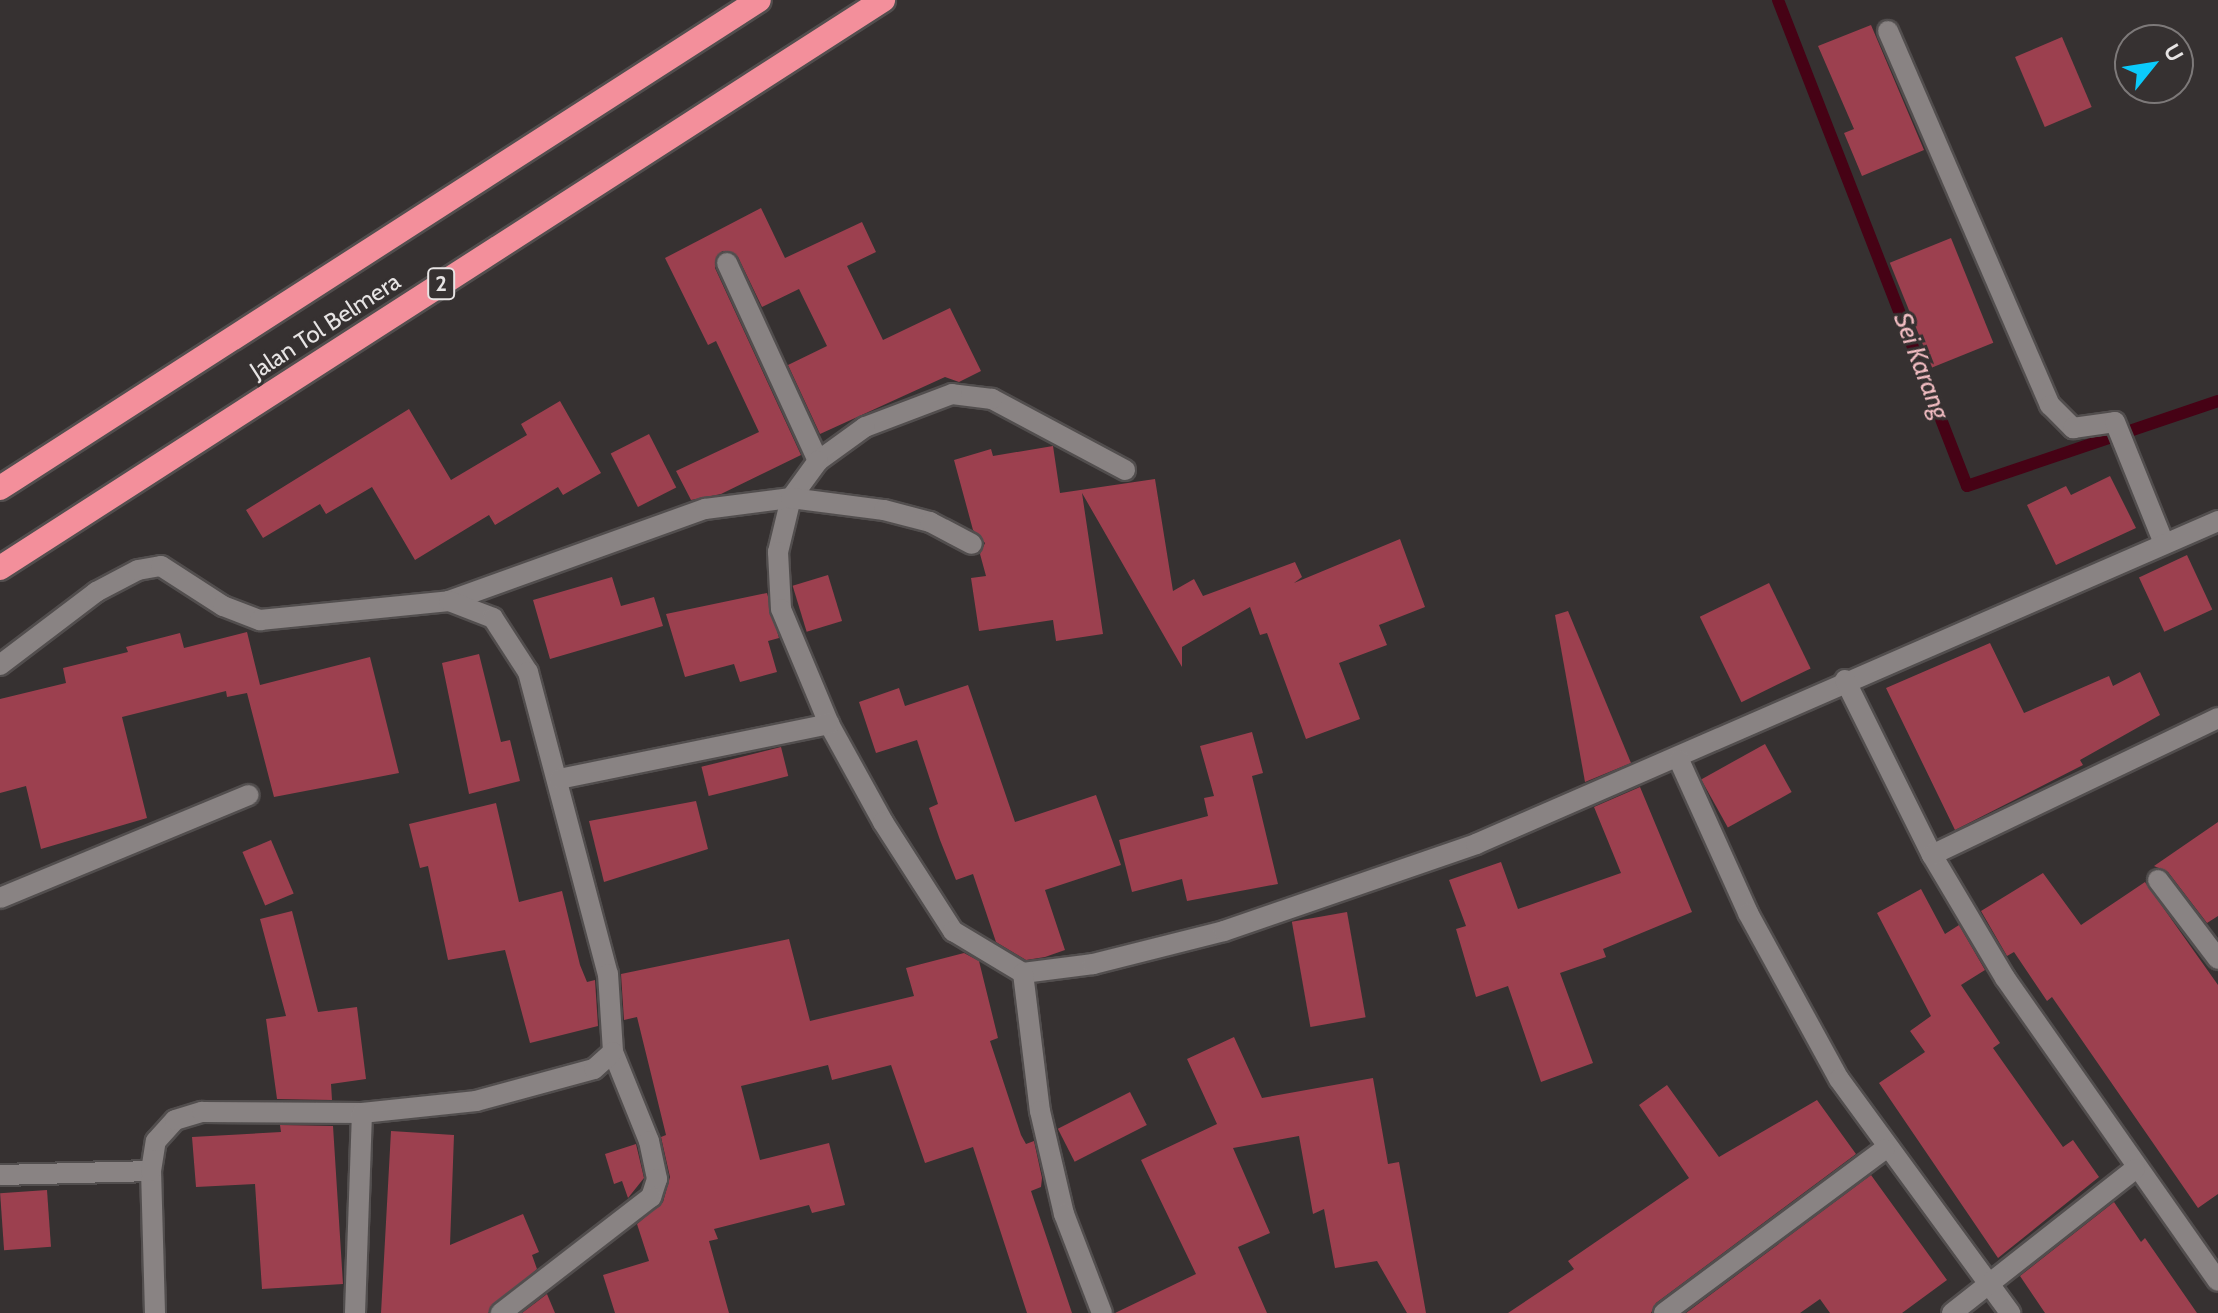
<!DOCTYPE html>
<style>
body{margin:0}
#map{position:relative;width:2218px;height:1313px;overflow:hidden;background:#363131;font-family:Cabin,sans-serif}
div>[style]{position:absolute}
.stream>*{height:12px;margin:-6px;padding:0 6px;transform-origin:6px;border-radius:6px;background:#460215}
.building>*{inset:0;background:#9c404f;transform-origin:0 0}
.roads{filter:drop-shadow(2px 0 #524e4e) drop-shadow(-2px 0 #524e4e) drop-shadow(0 2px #524e4e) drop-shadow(0 -2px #524e4e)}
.street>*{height:20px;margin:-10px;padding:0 10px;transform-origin:10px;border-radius:10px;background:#898383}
.highway>*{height:24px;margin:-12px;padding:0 12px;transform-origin:12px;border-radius:12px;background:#f38f9b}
span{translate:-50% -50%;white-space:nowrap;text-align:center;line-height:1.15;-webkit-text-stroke:6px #363131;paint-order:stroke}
.shield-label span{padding:2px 6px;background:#363131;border:2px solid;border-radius:6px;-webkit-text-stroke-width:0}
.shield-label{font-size:22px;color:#e7e4e4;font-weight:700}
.street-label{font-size:24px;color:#e7e4e4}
.water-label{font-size:26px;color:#f2bdc2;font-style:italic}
.north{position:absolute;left:2114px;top:24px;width:80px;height:80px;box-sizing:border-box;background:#363131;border:2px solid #7d7979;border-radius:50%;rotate:60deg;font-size:22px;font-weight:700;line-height:32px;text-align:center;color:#e7e4e4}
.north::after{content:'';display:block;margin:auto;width:28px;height:36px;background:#0bcafa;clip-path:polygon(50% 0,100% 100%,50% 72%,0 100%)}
</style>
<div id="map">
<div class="stream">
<i style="left:1778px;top:0;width:521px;rotate:68.75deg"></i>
<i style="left:1967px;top:486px;width:265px;rotate:-18.7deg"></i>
</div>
<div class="building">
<i style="clip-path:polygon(1871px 25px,1924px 150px,1862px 176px,1844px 133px,1854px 129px,1818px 46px)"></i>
<i style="left:2062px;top:37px;width:76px;height:51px;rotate:67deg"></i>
<i style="clip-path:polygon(761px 208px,785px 258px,862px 222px,876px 252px,847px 266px,883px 340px,950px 308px,981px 371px,959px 382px,945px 377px,820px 434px,788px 365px,827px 346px,799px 289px,762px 307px,738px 257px,722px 251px,715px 268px,801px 455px,721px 494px,691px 500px,676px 471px,759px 432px,716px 341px,708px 345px,665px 258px)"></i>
<i style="left:1951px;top:238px;width:113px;height:66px;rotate:68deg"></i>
<i style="clip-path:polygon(560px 401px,601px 473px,563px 495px,558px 487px,495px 525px,489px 515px,415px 560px,372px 487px,326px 514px,320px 504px,263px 538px,246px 510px,409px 409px,451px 480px,527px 435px,521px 424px)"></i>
<i style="left:649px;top:434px;width:60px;height:43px;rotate:63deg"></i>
<i style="clip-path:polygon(1053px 446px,1060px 493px,1155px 479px,1173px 591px,1194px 579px,1203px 596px,1295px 562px,1302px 577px,1294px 583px,1400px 539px,1425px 607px,1379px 625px,1387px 645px,1339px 663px,1360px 719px,1306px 739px,1267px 633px,1260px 635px,1250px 607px,1182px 647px,1182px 667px,1082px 493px,1103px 634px,1056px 641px,1053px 620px,979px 631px,971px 578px,986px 576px,980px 554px,985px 543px,973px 530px,954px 460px,991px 449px,993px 456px)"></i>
<i style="clip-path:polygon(2110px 476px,2136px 528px,2056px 565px,2027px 505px,2066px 486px,2071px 495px)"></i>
<i style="left:2187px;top:555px;width:60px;height:53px;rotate:65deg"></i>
<i style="left:828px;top:575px;width:48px;height:37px;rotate:73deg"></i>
<i style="clip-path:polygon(612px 577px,621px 606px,654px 597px,663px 626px,550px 659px,533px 600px)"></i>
<i style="left:1769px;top:583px;width:95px;height:77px;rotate:64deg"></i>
<i style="clip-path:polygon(767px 593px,779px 638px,768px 641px,777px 672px,740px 682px,734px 664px,685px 677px,666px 614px)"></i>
<i style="clip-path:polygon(1568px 611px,1631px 763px,1585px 782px,1555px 615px)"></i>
<i style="clip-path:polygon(247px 632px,260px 685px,370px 657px,399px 773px,274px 797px,247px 693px,227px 697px,226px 691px,122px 717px,147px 818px,41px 849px,26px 786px,0 793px,0 699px,66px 683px,63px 668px,128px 652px,126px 647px,180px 633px,184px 648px)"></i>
<i style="clip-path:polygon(1990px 643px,2024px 713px,2109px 676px,2113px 686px,2140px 672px,2160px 715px,2080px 760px,2083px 765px,1955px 830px,1886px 688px)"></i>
<i style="clip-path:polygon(479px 654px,501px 742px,510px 740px,520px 781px,469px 794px,442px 663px)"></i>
<i style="clip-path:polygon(968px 685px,1015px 822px,1096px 795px,1121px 865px,1045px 890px,1065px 950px,1045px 957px,1026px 960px,996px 942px,973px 874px,956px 880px,940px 840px,929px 808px,938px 804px,917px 740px,876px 753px,859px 702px,899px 688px,905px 706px)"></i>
<i style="clip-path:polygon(1252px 732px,1263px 773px,1252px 776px,1278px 884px,1187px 901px,1182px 879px,1132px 892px,1119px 840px,1208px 816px,1204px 798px,1214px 796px,1200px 746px)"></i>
<i style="left:1765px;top:744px;width:55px;height:73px;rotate:61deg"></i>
<i style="left:781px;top:747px;width:30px;height:82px;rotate:76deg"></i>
<i style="clip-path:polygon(1640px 787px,1692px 912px,1603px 949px,1606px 957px,1560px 973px,1593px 1063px,1541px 1082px,1508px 986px,1476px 997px,1456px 929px,1466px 926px,1449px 880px,1501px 862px,1518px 909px,1621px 873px,1594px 807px)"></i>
<i style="clip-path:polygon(696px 801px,708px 849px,604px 882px,589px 821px)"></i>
<i style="clip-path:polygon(496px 803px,519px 902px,562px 891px,580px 965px,587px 982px,595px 980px,598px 1026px,530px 1043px,505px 950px,448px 960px,428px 866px,420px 868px,409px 824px)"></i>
<i style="clip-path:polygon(2218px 822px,2218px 916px,2207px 923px,2168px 872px,2154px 866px)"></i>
<i style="left:271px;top:840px;width:58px;height:31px;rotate:67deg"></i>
<i style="clip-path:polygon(2043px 873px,2081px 925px,2145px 882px,2218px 985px,2218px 1194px,2198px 1208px,2052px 997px,2047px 1001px,2014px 952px,2007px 956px,1981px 911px)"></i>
<i style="clip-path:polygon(1921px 889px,1945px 934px,1959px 925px,1985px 970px,1961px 985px,2000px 1043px,1993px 1048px,2063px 1147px,2073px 1140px,2099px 1177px,1998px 1258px,1879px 1083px,1925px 1052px,1910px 1031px,1931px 1016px,1877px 913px)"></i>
<i style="clip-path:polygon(292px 911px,318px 1012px,357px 1007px,366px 1079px,331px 1084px,332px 1100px,277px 1099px,266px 1019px,286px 1016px,260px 919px)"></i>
<i style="left:1347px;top:912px;width:107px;height:56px;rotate:80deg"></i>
<i style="clip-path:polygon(789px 939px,810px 1021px,914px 996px,906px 968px,964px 953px,979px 961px,998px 1038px,990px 1041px,1021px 1135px,1026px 1144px,1034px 1141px,1042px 1178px,1041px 1187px,1031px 1191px,1072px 1313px,1027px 1313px,973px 1147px,925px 1163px,891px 1065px,832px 1080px,828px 1065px,741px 1086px,760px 1160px,829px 1143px,845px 1205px,812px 1213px,809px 1205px,714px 1229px,718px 1239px,709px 1241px,729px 1313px,615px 1313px,603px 1275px,649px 1261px,637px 1224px,663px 1202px,670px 1177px,661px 1137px,666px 1135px,637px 1017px,624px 1020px,621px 974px)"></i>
<i style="clip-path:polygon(1234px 1037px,1262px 1098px,1373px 1078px,1388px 1164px,1399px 1162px,1426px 1313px,1407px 1313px,1377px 1261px,1335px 1268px,1324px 1209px,1313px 1214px,1299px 1136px,1233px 1148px,1270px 1233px,1238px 1247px,1267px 1313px,1115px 1313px,1196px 1274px,1141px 1160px,1217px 1124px,1187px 1059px)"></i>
<i style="clip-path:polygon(1667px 1085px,1719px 1157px,1817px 1100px,1856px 1154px,1656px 1303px,1651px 1313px,1508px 1313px,1574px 1269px,1568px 1261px,1689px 1178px,1639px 1105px)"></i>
<i style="left:1130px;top:1092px;width:37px;height:81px;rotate:63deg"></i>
<i style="clip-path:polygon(280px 1125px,333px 1126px,343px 1284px,262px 1289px,255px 1184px,196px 1187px,192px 1137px,281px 1132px)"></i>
<i style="clip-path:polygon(391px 1131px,454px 1135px,450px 1245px,523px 1214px,539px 1252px,532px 1255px,537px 1269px,488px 1313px,381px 1313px)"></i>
<i style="clip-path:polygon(636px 1144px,644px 1178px,628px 1198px,622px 1181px,614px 1184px,605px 1154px)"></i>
<i style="clip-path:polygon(1871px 1175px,1947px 1280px,1902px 1313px,1830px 1313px,1820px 1299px,1800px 1313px,1686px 1313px)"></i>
<i style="left:47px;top:1190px;width:57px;height:47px;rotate:86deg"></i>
<i style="clip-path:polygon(2114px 1202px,2141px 1242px,2145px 1238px,2197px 1313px,2045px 1313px,2020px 1276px)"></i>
<i style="clip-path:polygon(547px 1294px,555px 1313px,522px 1313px)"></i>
</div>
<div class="roads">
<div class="street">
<i style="left:1888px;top:31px;width:408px;rotate:66.6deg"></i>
<i style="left:2050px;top:405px;width:33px;rotate:45deg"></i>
<i style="left:2073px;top:428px;width:42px;rotate:-8.1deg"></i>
<i style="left:2115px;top:422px;width:128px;rotate:68deg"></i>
<i style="left:727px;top:263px;width:218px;rotate:65.3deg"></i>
<i style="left:1125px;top:470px;width:151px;rotate:-151.9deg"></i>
<i style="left:992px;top:399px;width:40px;rotate:-172.9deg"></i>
<i style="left:952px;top:394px;width:93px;rotate:159.2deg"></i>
<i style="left:865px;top:427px;width:58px;rotate:144.1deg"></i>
<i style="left:818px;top:461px;width:46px;rotate:126.1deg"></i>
<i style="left:791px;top:498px;width:56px;rotate:103.5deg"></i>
<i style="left:778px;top:552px;width:57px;rotate:87deg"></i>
<i style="left:781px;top:609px;width:125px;rotate:67.3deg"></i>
<i style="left:829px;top:724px;width:112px;rotate:61.1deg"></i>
<i style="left:883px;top:822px;width:130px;rotate:57.3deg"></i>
<i style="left:953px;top:931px;width:82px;rotate:31deg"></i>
<i style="left:1023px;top:973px;width:71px;rotate:-7.3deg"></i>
<i style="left:1093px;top:964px;width:135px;rotate:-14.1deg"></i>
<i style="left:1224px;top:931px;width:267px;rotate:-19deg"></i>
<i style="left:1476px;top:844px;width:809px;rotate:-23.52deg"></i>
<i style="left:449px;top:601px;width:272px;rotate:-19.8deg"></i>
<i style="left:705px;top:509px;width:87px;rotate:-7.3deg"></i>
<i style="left:791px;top:498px;width:94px;rotate:7.4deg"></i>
<i style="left:884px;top:510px;width:48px;rotate:14.6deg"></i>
<i style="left:930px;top:522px;width:47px;rotate:27.6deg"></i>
<i style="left:0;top:665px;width:121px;rotate:-37.2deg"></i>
<i style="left:96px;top:592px;width:47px;rotate:-27.6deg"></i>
<i style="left:138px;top:570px;width:23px;rotate:-10deg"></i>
<i style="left:161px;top:566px;width:74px;rotate:32.8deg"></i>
<i style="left:223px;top:606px;width:40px;rotate:21deg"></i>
<i style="left:260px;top:620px;width:190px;rotate:-5.7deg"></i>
<i style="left:449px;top:601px;width:47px;rotate:21.1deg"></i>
<i style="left:493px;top:618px;width:64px;rotate:57.1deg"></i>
<i style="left:528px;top:672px;width:312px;rotate:75.2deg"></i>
<i style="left:608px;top:974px;width:78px;rotate:86.3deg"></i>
<i style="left:613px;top:1052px;width:96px;rotate:68deg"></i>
<i style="left:649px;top:1141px;width:39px;rotate:78deg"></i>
<i style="left:657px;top:1179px;width:19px;rotate:108deg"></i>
<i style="left:651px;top:1197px;width:190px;rotate:142.3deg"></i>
<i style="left:1845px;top:680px;width:195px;rotate:63.6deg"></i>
<i style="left:1932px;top:855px;width:143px;rotate:59.3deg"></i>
<i style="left:2005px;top:978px;width:370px;rotate:54.9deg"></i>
<i style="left:1679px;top:760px;width:168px;rotate:65.7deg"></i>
<i style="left:1748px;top:913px;width:189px;rotate:61.3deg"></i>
<i style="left:1839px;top:1079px;width:290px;rotate:53.8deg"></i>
<i style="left:559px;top:779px;width:276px;rotate:-11.5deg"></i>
<i style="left:1932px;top:855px;width:317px;rotate:-25.6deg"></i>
<i style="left:2158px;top:880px;width:99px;rotate:52.8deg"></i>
<i style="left:0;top:898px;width:269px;rotate:-22.5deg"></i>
<i style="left:1023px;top:973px;width:139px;rotate:83deg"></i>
<i style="left:1040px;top:1111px;width:106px;rotate:76.9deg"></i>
<i style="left:1064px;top:1214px;width:106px;rotate:69deg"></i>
<i style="left:0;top:1175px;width:151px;rotate:-1.5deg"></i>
<i style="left:155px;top:1313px;width:142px;rotate:-91.6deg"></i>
<i style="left:151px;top:1171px;width:30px;rotate:-81deg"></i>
<i style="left:156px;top:1141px;width:28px;rotate:-48deg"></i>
<i style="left:175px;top:1120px;width:28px;rotate:-17deg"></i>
<i style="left:202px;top:1112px;width:160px;rotate:0.4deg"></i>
<i style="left:362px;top:1113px;width:115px;rotate:-6deg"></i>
<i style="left:476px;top:1101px;width:122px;rotate:-15.2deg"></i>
<i style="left:594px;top:1069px;width:25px;rotate:-42deg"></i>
<i style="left:355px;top:1313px;width:200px;rotate:-88deg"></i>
<i style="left:1664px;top:1313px;width:275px;rotate:-36.6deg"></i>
<i style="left:1952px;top:1313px;width:233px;rotate:-38.2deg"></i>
</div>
<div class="highway">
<i style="left:0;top:488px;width:902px;rotate:-32.74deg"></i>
<i style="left:0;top:568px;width:1050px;rotate:-32.75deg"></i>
</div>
</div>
<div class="shield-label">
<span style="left:441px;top:284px">2</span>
</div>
<div class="street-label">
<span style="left:325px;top:326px;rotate:-33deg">Jalan Tol Belmera</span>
</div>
<div class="water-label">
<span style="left:1921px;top:366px;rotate:69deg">Sei Karang</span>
</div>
<div class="north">U</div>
</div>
